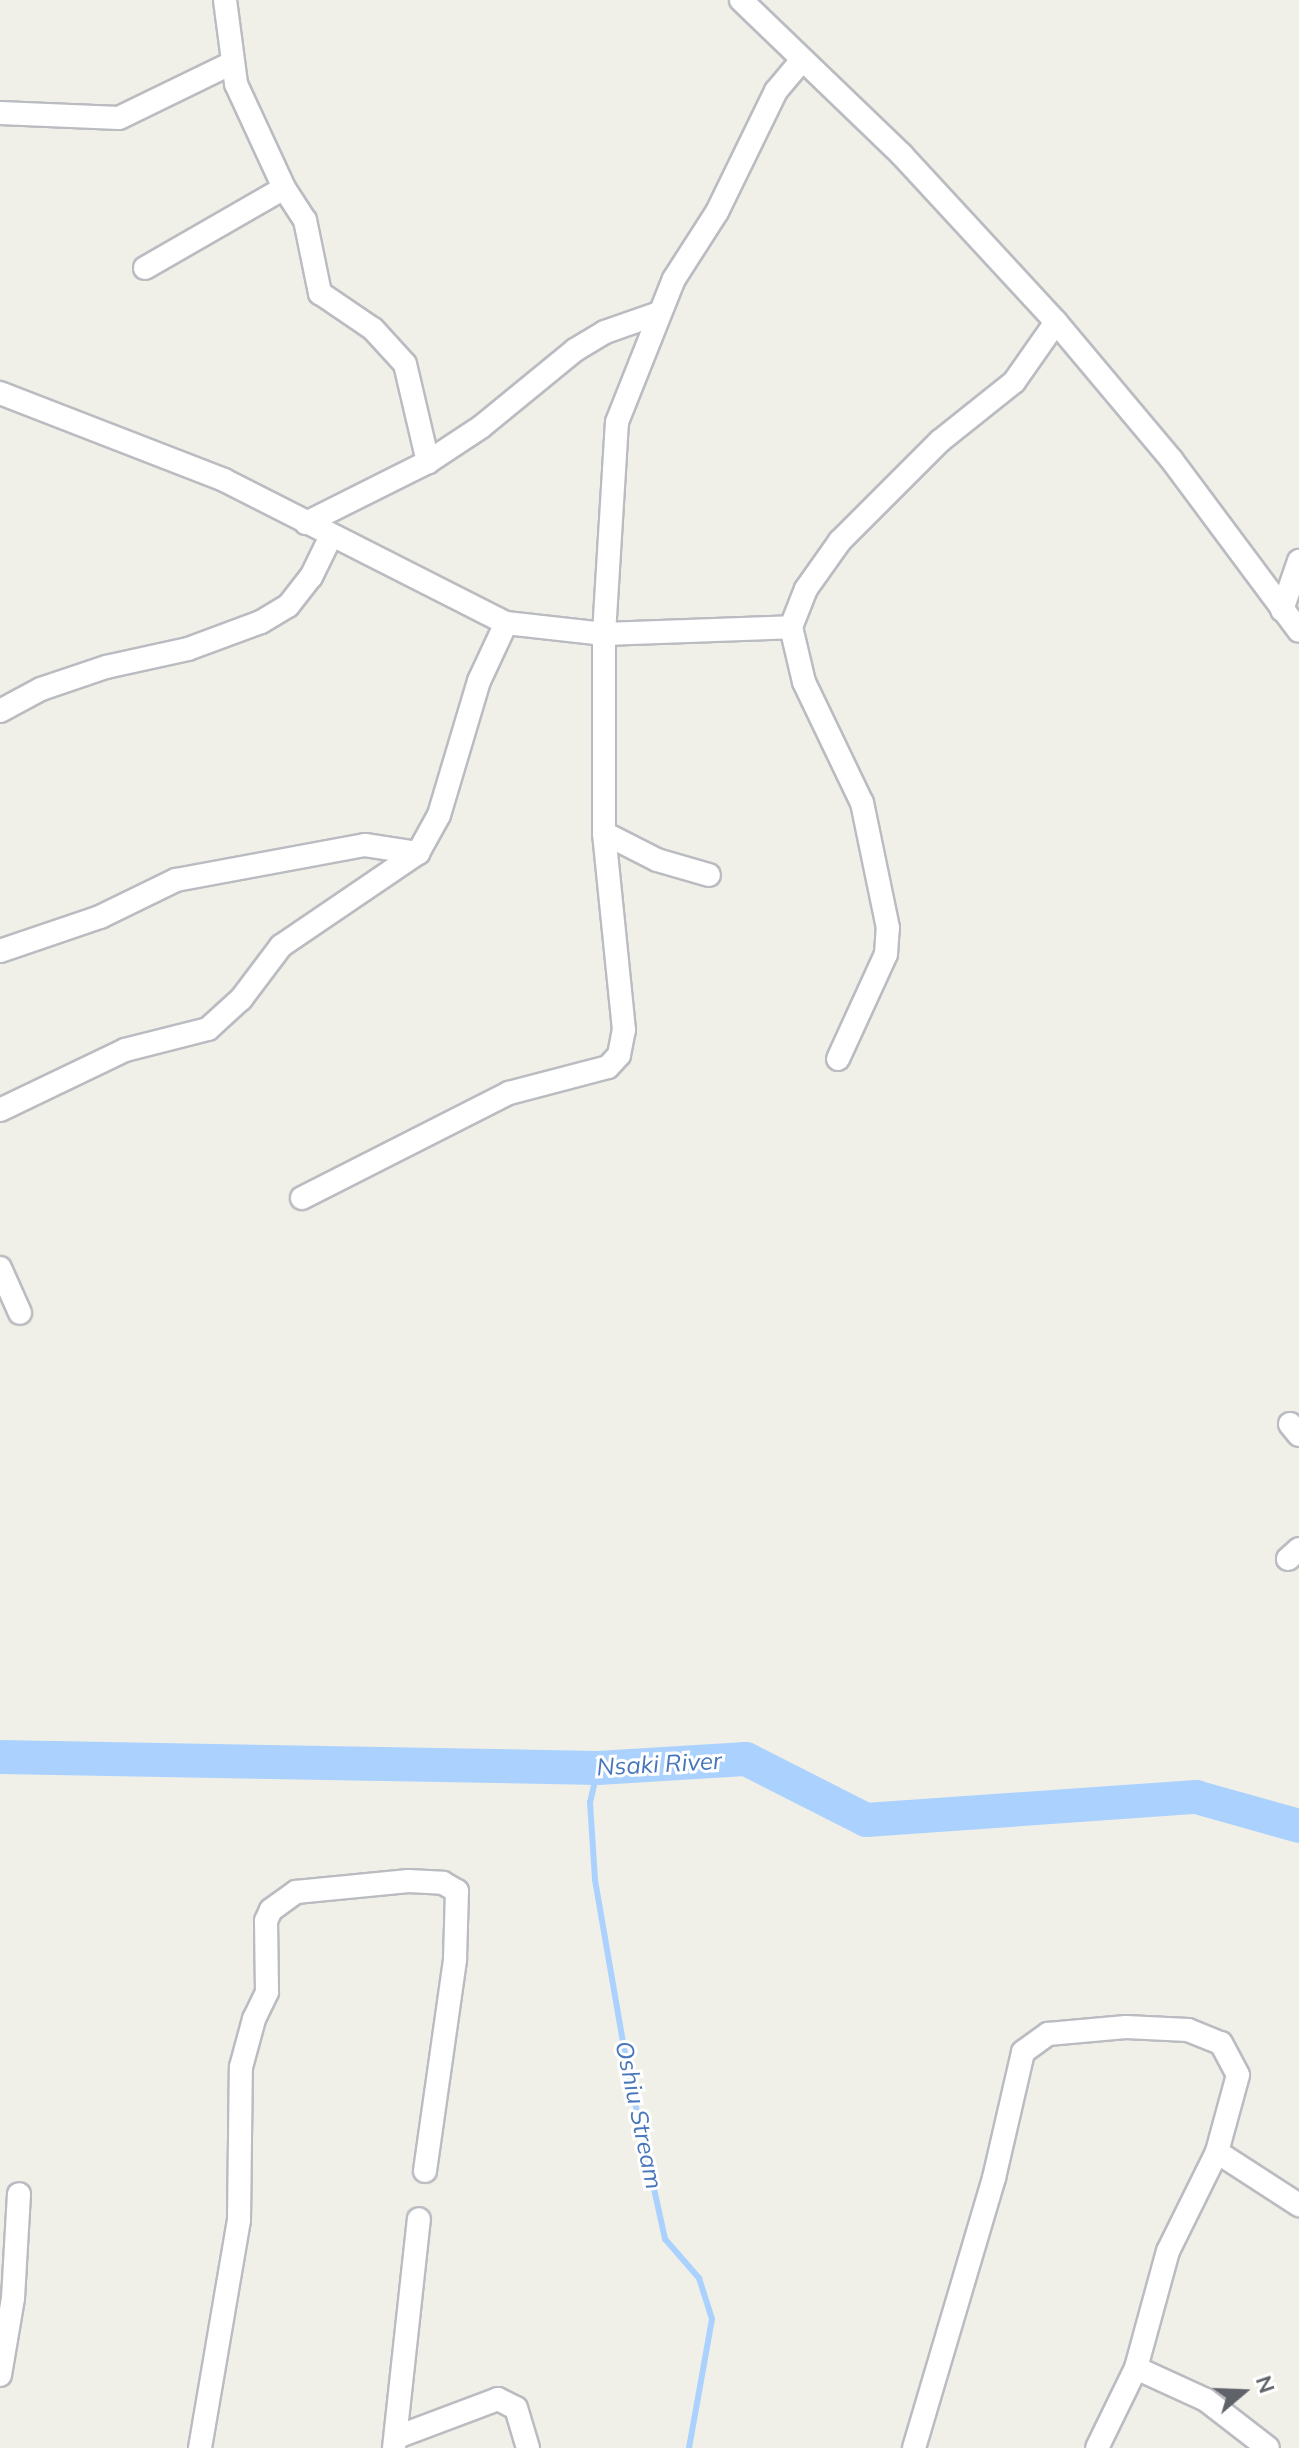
<!DOCTYPE html>
<style>
body{margin:0}
#map{position:relative;width:1299px;height:2448px;overflow:hidden;background:#f1f0e8;font-family:Mulish,sans-serif}
div>[style]{position:absolute}
.stream>*{height:6px;margin:-3px;padding:0 3px;transform-origin:3px;border-radius:3px;background:#abd2fe}
.river>*{height:34px;margin:-17px;padding:0 17px;transform-origin:17px;border-radius:17px;background:#abd2fe}
.roads{filter:drop-shadow(2px 0 #babcc1) drop-shadow(-2px 0 #babcc1) drop-shadow(0 2px #babcc1) drop-shadow(0 -2px #babcc1)}
.minor>*{height:22px;margin:-11px;padding:0 11px;transform-origin:11px;border-radius:11px;background:#fff}
span{translate:-50% -50%;white-space:nowrap;text-align:center;line-height:1.15;-webkit-text-stroke:6px #fff;paint-order:stroke}
.water-label{font-size:24px;color:#4876ba;font-style:italic}
.north{position:absolute;left:1203px;top:2352px;width:80px;height:80px;-webkit-text-stroke:6px #fff;paint-order:stroke;rotate:71deg;font-size:22px;font-weight:700;line-height:32px;text-align:center;color:#5f6268}
.north::after{content:'';display:block;margin:auto;width:28px;height:36px;background:#5f6268;clip-path:polygon(50% 0,100% 100%,50% 72%,0 100%)}
</style>
<div id="map">
<div class="stream">
<i style="left:598px;top:1768px;width:35px;rotate:103deg"></i>
<i style="left:590px;top:1802px;width:78px;rotate:86.3deg"></i>
<i style="left:595px;top:1880px;width:189px;rotate:80.2deg"></i>
<i style="left:627px;top:2066px;width:177px;rotate:77.6deg"></i>
<i style="left:665px;top:2239px;width:52px;rotate:48.9deg"></i>
<i style="left:699px;top:2278px;width:43px;rotate:72.4deg"></i>
<i style="left:712px;top:2319px;width:131px;rotate:100.1deg"></i>
</div>
<div class="river">
<i style="left:0;top:1757px;width:598px;rotate:1.05deg"></i>
<i style="left:598px;top:1768px;width:148px;rotate:-3.5deg"></i>
<i style="left:746px;top:1759px;width:135px;rotate:26.9deg"></i>
<i style="left:866px;top:1820px;width:331px;rotate:-4deg"></i>
<i style="left:1196px;top:1797px;width:107px;rotate:15.7deg"></i>
</div>
<div class="roads">
<div class="minor">
<i style="left:225px;top:0;width:85px;rotate:82.5deg"></i>
<i style="left:236px;top:84px;width:115px;rotate:65.2deg"></i>
<i style="left:284px;top:188px;width:38px;rotate:57deg"></i>
<i style="left:305px;top:220px;width:75px;rotate:78.4deg"></i>
<i style="left:320px;top:293px;width:64px;rotate:34.2deg"></i>
<i style="left:373px;top:329px;width:47px;rotate:47.6deg"></i>
<i style="left:405px;top:364px;width:101px;rotate:76.8deg"></i>
<i style="left:741px;top:0;width:223px;rotate:43.9deg"></i>
<i style="left:902px;top:155px;width:227px;rotate:47.3deg"></i>
<i style="left:1056px;top:322px;width:179px;rotate:50deg"></i>
<i style="left:1171px;top:459px;width:214px;rotate:53.3deg"></i>
<i style="left:0;top:113px;width:119px;rotate:2.4deg"></i>
<i style="left:119px;top:118px;width:126px;rotate:-26deg"></i>
<i style="left:145px;top:268px;width:160px;rotate:-29.9deg"></i>
<i style="left:0;top:393px;width:240px;rotate:21.2deg"></i>
<i style="left:224px;top:480px;width:316px;rotate:26.9deg"></i>
<i style="left:506px;top:623px;width:99px;rotate:6.4deg"></i>
<i style="left:604px;top:634px;width:187px;rotate:-2.1deg"></i>
<i style="left:306px;top:523px;width:136px;rotate:-26.6deg"></i>
<i style="left:428px;top:462px;width:64px;rotate:-33.4deg"></i>
<i style="left:481px;top:427px;width:122px;rotate:-39.3deg"></i>
<i style="left:575px;top:350px;width:35px;rotate:-31deg"></i>
<i style="left:605px;top:332px;width:54px;rotate:-19.4deg"></i>
<i style="left:1282px;top:610px;width:52px;rotate:-70.9deg"></i>
<i style="left:0;top:711px;width:47px;rotate:-28.2deg"></i>
<i style="left:41px;top:689px;width:69px;rotate:-18.7deg"></i>
<i style="left:106px;top:667px;width:84px;rotate:-12.4deg"></i>
<i style="left:188px;top:649px;width:78px;rotate:-20.3deg"></i>
<i style="left:261px;top:622px;width:31px;rotate:-31deg"></i>
<i style="left:288px;top:606px;width:37px;rotate:-52deg"></i>
<i style="left:311px;top:577px;width:43px;rotate:-64deg"></i>
<i style="left:604px;top:833px;width:59px;rotate:27deg"></i>
<i style="left:657px;top:860px;width:54px;rotate:16.1deg"></i>
<i style="left:0;top:951px;width:106px;rotate:-18.8deg"></i>
<i style="left:100px;top:917px;width:85px;rotate:-26deg"></i>
<i style="left:176px;top:880px;width:192px;rotate:-10.5deg"></i>
<i style="left:365px;top:845px;width:54px;rotate:8.6deg"></i>
<i style="left:838px;top:1059px;width:115px;rotate:-65.4deg"></i>
<i style="left:886px;top:954px;width:26px;rotate:-86deg"></i>
<i style="left:888px;top:928px;width:128px;rotate:-101.7deg"></i>
<i style="left:862px;top:803px;width:134px;rotate:-115.6deg"></i>
<i style="left:804px;top:682px;width:57px;rotate:-103.3deg"></i>
<i style="left:791px;top:627px;width:41px;rotate:-68.5deg"></i>
<i style="left:806px;top:589px;width:59px;rotate:-54.7deg"></i>
<i style="left:840px;top:541px;width:141px;rotate:-45deg"></i>
<i style="left:940px;top:441px;width:95px;rotate:-38.6deg"></i>
<i style="left:1014px;top:382px;width:73px;rotate:-55deg"></i>
<i style="left:0;top:1110px;width:139px;rotate:-25.6deg"></i>
<i style="left:125px;top:1050px;width:86px;rotate:-14.2deg"></i>
<i style="left:208px;top:1029px;width:45px;rotate:-42.3deg"></i>
<i style="left:241px;top:999px;width:66px;rotate:-53deg"></i>
<i style="left:281px;top:946px;width:166px;rotate:-34.2deg"></i>
<i style="left:418px;top:853px;width:43px;rotate:-61.1deg"></i>
<i style="left:439px;top:815px;width:140px;rotate:-73.4deg"></i>
<i style="left:479px;top:681px;width:64px;rotate:-65deg"></i>
<i style="left:302px;top:1198px;width:232px;rotate:-26.9deg"></i>
<i style="left:509px;top:1093px;width:102px;rotate:-14.7deg"></i>
<i style="left:608px;top:1067px;width:16px;rotate:-47deg"></i>
<i style="left:619px;top:1055px;width:25px;rotate:-79deg"></i>
<i style="left:624px;top:1030px;width:198px;rotate:-95.8deg"></i>
<i style="left:604px;top:833px;width:199px;rotate:-90deg"></i>
<i style="left:604px;top:634px;width:212px;rotate:-86.5deg"></i>
<i style="left:617px;top:422px;width:154px;rotate:-68.3deg"></i>
<i style="left:674px;top:279px;width:80px;rotate:-57.3deg"></i>
<i style="left:717px;top:212px;width:135px;rotate:-64deg"></i>
<i style="left:776px;top:91px;width:40px;rotate:-50deg"></i>
<i style="left:0;top:1268px;width:49px;rotate:66deg"></i>
<i style="left:1290px;top:1424px;width:14px;rotate:51deg"></i>
<i style="left:1288px;top:1559px;width:15px;rotate:-42deg"></i>
<i style="left:1217px;top:2152px;width:98px;rotate:32.9deg"></i>
<i style="left:1136px;top:2368px;width:77px;rotate:24.6deg"></i>
<i style="left:1206px;top:2400px;width:78px;rotate:37.7deg"></i>
<i style="left:0;top:2375px;width:78px;rotate:-80.4deg"></i>
<i style="left:13px;top:2298px;width:104px;rotate:-86.7deg"></i>
<i style="left:397px;top:2437px;width:108px;rotate:-20.6deg"></i>
<i style="left:498px;top:2399px;width:20px;rotate:27deg"></i>
<i style="left:516px;top:2408px;width:42px;rotate:73.3deg"></i>
<i style="left:200px;top:2448px;width:231px;rotate:-80.3deg"></i>
<i style="left:239px;top:2220px;width:153px;rotate:-89.3deg"></i>
<i style="left:241px;top:2067px;width:50px;rotate:-74.8deg"></i>
<i style="left:254px;top:2019px;width:30px;rotate:-64deg"></i>
<i style="left:267px;top:1992px;width:71px;rotate:-90.8deg"></i>
<i style="left:266px;top:1921px;width:12px;rotate:-66deg"></i>
<i style="left:271px;top:1910px;width:31px;rotate:-36deg"></i>
<i style="left:296px;top:1892px;width:113px;rotate:-5.6deg"></i>
<i style="left:408px;top:1881px;width:35px;rotate:3deg"></i>
<i style="left:443px;top:1883px;width:16px;rotate:30deg"></i>
<i style="left:457px;top:1891px;width:69px;rotate:91.7deg"></i>
<i style="left:455px;top:1960px;width:213px;rotate:98.1deg"></i>
<i style="left:394px;top:2448px;width:230px;rotate:-83.8deg"></i>
<i style="left:914px;top:2448px;width:282px;rotate:-73.5deg"></i>
<i style="left:994px;top:2178px;width:129px;rotate:-77deg"></i>
<i style="left:1023px;top:2052px;width:31px;rotate:-36deg"></i>
<i style="left:1048px;top:2034px;width:78px;rotate:-5.1deg"></i>
<i style="left:1126px;top:2027px;width:62px;rotate:2.8deg"></i>
<i style="left:1188px;top:2030px;width:35px;rotate:22deg"></i>
<i style="left:1221px;top:2043px;width:36px;rotate:62deg"></i>
<i style="left:1238px;top:2075px;width:80px;rotate:105.3deg"></i>
<i style="left:1217px;top:2152px;width:110px;rotate:116.3deg"></i>
<i style="left:1168px;top:2251px;width:121px;rotate:105.3deg"></i>
<i style="left:1136px;top:2368px;width:89px;rotate:116deg"></i>
</div>
</div>
<div class="water-label">
<span style="left:659px;top:1764px;rotate:-3deg">Nsaki River</span>
<span style="left:639px;top:2115px;rotate:78deg">Oshiu Stream</span>
</div>
<div class="north">N</div>
</div>
